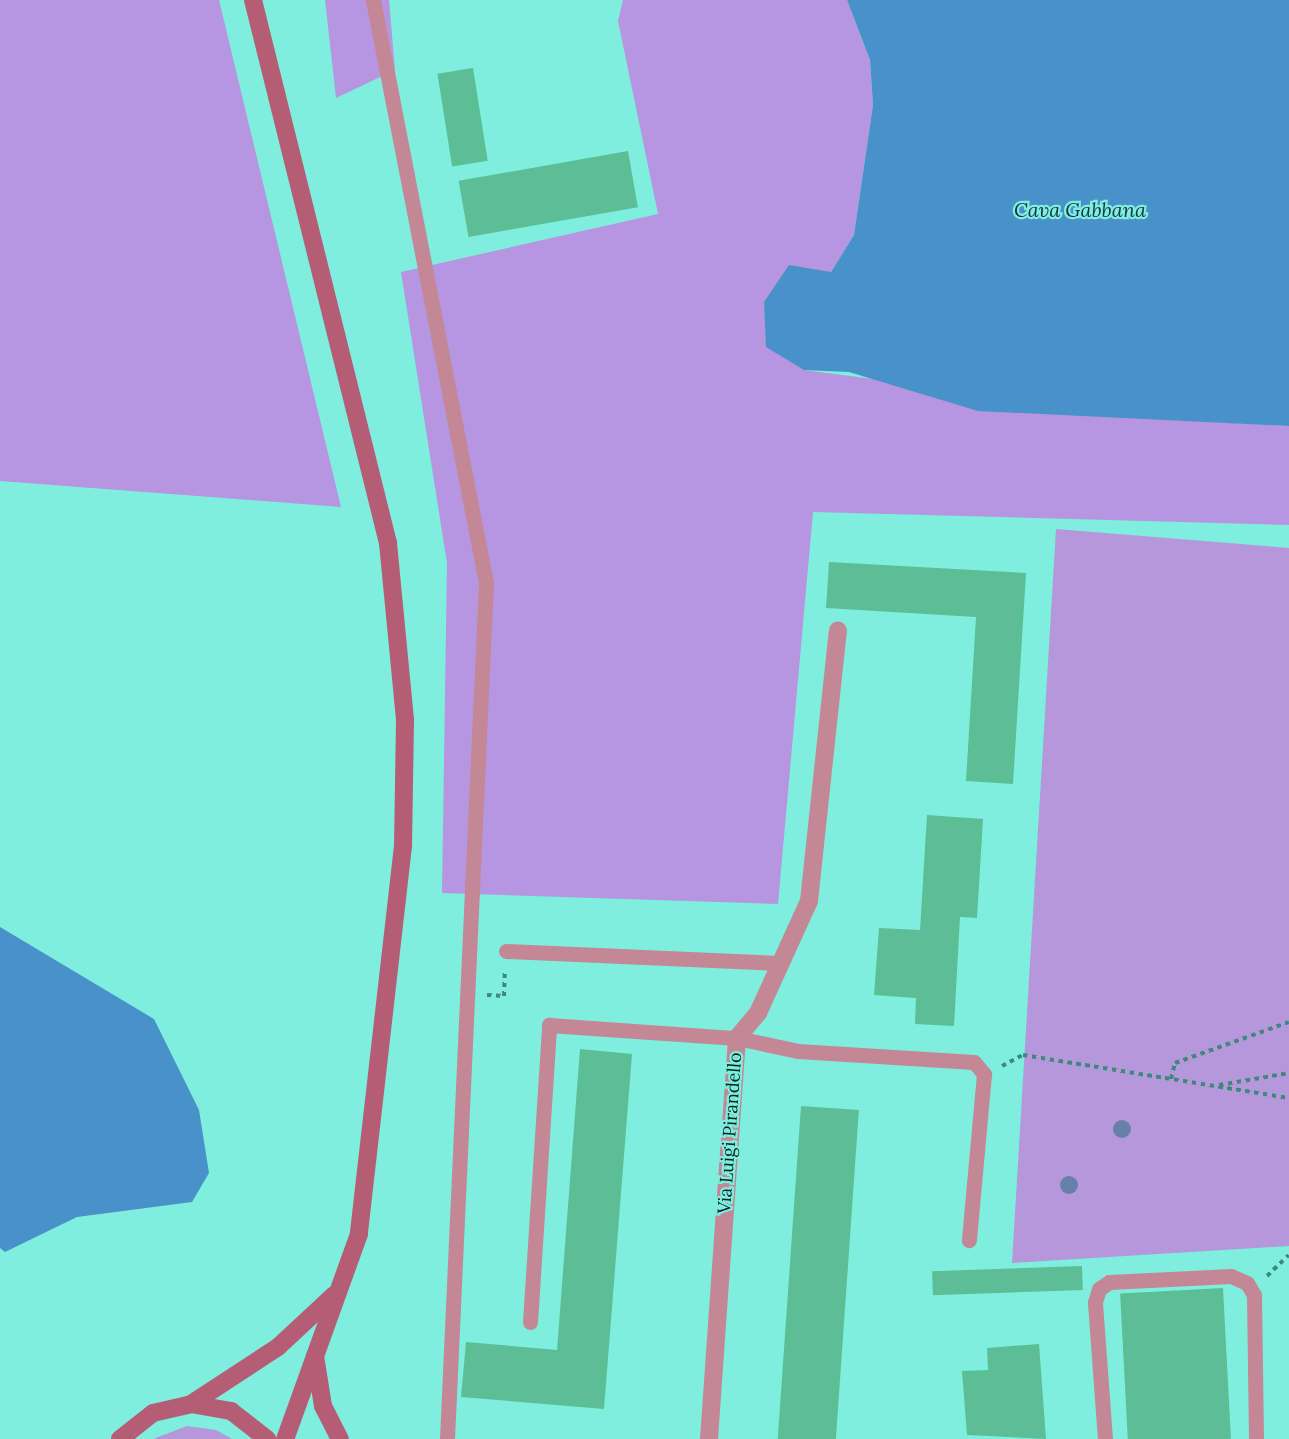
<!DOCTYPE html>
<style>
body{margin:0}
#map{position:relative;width:1289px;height:1439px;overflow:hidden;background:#7feede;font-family:Lora,serif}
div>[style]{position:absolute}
.green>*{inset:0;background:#b598db}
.forest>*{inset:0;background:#b796e1}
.water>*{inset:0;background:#4892c9}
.building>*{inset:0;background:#5cbe94;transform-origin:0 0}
.path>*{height:4px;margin-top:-2px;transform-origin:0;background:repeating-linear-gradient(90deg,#3f887e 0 4.5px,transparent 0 9px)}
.lane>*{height:15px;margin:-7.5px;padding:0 7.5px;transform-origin:7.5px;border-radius:7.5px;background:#c48795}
.street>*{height:18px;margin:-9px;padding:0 9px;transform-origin:9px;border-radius:9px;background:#c48795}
.secondary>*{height:18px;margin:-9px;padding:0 9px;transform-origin:9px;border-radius:9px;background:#b65d76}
.trees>*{width:18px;height:18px;margin:-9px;border-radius:50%;background:#6680a9}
span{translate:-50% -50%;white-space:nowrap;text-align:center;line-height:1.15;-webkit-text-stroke:4.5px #7feede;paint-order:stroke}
.street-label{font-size:18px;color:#022723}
.water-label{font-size:20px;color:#14344b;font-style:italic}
</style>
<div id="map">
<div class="green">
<i style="clip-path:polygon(1056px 529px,1289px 548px,1289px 1246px,1012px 1263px)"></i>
<i style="clip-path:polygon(187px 1426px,216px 1430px,232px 1439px,153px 1439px)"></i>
</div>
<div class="forest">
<i style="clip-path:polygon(0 0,219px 0,341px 507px,0 481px)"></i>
<i style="clip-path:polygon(325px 0,389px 0,395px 70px,336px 98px)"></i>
<i style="clip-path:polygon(623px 0,847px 0,870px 60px,873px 105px,854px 235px,831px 272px,804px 370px,1197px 421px,1289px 426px,1289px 525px,813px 512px,778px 904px,442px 893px,447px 563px,401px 272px,658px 214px,618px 21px)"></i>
</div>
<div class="water">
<i style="clip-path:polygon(847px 0,1289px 0,1289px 426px,978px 411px,849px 372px,804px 370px,766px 347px,764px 302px,789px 265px,831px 272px,854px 235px,873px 105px,870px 60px)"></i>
<i style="clip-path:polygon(0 927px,154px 1019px,199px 1110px,209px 1173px,192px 1202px,77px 1217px,5px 1252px,0 1248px)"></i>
</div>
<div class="building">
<i style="left:473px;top:68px;width:94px;height:36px;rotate:81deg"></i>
<i style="left:628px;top:151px;width:57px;height:172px;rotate:80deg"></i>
<i style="clip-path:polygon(829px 562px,1026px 573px,1013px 784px,966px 781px,976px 617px,826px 608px)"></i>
<i style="clip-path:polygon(927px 815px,983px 819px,977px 918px,960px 917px,954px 1026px,915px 1024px,916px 998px,874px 995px,879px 928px,920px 930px)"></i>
<i style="clip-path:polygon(580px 1049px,632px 1054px,604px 1409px,461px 1397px,466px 1342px,557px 1350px)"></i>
<i style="left:801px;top:1106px;width:58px;height:334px;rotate:4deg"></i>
<i style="left:1082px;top:1266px;width:24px;height:150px;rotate:88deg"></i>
<i style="left:1223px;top:1288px;width:151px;height:103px;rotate:87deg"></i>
<i style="clip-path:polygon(1039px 1344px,1046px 1439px,967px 1435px,962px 1371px,988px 1370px,987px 1348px)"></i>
</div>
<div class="path">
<i style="left:487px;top:995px;width:17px;rotate:3deg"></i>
<i style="left:504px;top:996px;width:26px;rotate:-88deg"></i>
<i style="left:1002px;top:1066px;width:24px;rotate:-28deg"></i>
<i style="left:1023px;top:1055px;width:269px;rotate:9.2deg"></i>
<i style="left:1171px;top:1079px;width:16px;rotate:-76deg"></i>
<i style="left:1175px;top:1063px;width:121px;rotate:-19.8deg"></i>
<i style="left:1219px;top:1085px;width:71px;rotate:-9.7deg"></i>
<i style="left:1267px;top:1276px;width:30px;rotate:-44deg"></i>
</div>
<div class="lane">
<i style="left:373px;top:0;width:594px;rotate:79.03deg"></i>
<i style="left:486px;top:583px;width:857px;rotate:92.61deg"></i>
<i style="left:506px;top:951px;width:275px;rotate:2.5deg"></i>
<i style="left:530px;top:1322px;width:298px;rotate:-86.3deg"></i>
<i style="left:549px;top:1025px;width:188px;rotate:4deg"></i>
<i style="left:737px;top:1038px;width:62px;rotate:12deg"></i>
<i style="left:798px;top:1051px;width:176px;rotate:3.6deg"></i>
<i style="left:974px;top:1062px;width:16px;rotate:50deg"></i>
<i style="left:984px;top:1074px;width:167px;rotate:95.2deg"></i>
<i style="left:1105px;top:1439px;width:137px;rotate:-94.2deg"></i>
<i style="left:1095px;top:1302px;width:14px;rotate:-73deg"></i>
<i style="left:1099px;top:1289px;width:12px;rotate:-35deg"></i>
<i style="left:1109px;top:1282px;width:122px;rotate:-2.8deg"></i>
<i style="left:1231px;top:1276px;width:17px;rotate:24deg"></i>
<i style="left:1247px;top:1283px;width:14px;rotate:60deg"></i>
<i style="left:1254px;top:1295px;width:144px;rotate:89.2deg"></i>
</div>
<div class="street">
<i style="left:709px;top:1439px;width:402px;rotate:-86deg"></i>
<i style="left:737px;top:1038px;width:33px;rotate:-50deg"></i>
<i style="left:758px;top:1013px;width:123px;rotate:-65.5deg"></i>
<i style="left:809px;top:901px;width:272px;rotate:-83.9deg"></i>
</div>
<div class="secondary">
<i style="left:253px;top:0;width:560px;rotate:76.04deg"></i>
<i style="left:388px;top:543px;width:178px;rotate:84.5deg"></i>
<i style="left:405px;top:720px;width:126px;rotate:90.9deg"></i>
<i style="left:403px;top:846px;width:390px;rotate:96.5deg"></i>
<i style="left:359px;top:1234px;width:218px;rotate:109.8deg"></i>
<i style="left:315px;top:1356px;width:51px;rotate:80.9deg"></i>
<i style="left:323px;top:1406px;width:37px;rotate:63deg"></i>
<i style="left:191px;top:1404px;width:104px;rotate:-33.2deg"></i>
<i style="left:278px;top:1347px;width:76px;rotate:-42.9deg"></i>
<i style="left:120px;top:1439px;width:42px;rotate:-38.2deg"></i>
<i style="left:153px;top:1413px;width:39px;rotate:-13deg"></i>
<i style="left:191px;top:1404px;width:41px;rotate:9.9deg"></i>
<i style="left:231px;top:1411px;width:46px;rotate:37.9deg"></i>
</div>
<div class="trees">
<i style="left:1122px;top:1129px"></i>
<i style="left:1069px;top:1185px"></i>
</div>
<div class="street-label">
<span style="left:730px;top:1133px;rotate:-86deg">Via Luigi Pirandello</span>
</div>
<div class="water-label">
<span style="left:1080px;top:209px">Cava Gabbana</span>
</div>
</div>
